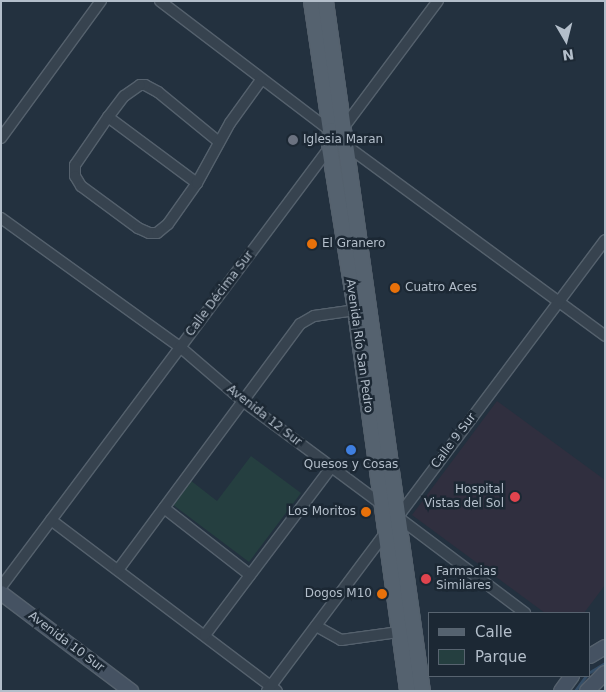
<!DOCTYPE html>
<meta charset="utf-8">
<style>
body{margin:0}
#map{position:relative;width:606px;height:692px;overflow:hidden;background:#23313f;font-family:"DejaVu Sans",sans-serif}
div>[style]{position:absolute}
.medical>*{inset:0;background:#302f3f}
.green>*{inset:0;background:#253f40}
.stream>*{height:2.5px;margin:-1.25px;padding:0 1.25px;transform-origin:1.25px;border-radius:1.25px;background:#354e67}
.roads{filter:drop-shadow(1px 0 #55616d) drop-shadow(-1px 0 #55616d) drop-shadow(0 1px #55616d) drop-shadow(0 -1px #55616d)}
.minor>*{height:10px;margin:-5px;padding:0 5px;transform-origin:5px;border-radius:5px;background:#37434f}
.secondary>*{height:14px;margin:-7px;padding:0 7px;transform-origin:7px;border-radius:7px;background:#455262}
.primary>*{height:15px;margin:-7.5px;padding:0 7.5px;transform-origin:7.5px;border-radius:7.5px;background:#55626f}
.dots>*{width:14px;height:14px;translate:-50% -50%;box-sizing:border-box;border:2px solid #1c2834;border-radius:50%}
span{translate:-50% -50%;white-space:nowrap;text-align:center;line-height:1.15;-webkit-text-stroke:5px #1c2834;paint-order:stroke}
.poi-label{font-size:12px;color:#b3beca}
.left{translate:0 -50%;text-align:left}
.right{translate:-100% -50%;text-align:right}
.street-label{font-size:12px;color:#b3beca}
.frame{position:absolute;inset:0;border:2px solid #b3beca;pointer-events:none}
.legend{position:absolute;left:428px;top:612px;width:162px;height:65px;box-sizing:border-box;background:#1c2834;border:1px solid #586470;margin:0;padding:6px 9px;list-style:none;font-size:15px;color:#b3beca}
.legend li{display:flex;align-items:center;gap:10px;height:25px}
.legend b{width:25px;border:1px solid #586470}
.north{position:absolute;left:541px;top:15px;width:50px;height:50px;-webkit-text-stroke:4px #1c2834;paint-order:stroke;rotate:172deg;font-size:14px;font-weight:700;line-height:20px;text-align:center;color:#b3beca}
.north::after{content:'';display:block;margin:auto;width:18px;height:22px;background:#b3beca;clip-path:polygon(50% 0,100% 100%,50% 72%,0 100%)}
</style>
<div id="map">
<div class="medical">
<i style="clip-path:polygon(497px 401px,605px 480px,605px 585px,584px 613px,545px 613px,412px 515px)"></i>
</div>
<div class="green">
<i style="clip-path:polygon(251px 456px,301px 493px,249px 562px,172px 504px,190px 480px,217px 501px)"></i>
</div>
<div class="stream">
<i style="left:590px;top:672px;width:17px;rotate:-31deg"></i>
<i style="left:575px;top:691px;width:19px;rotate:-54deg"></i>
</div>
<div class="roads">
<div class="minor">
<i style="left:160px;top:1px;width:216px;rotate:37.3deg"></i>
<i style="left:108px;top:117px;width:111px;rotate:36.6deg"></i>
<i style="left:341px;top:131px;width:162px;rotate:-53.3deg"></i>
<i style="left:1px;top:138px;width:170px;rotate:-53.9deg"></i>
<i style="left:219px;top:142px;width:79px;rotate:-140.7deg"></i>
<i style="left:158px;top:92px;width:15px;rotate:-152deg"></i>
<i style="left:145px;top:85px;width:5px;rotate:180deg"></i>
<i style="left:140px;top:85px;width:19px;rotate:145deg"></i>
<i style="left:124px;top:96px;width:26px;rotate:127deg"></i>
<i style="left:108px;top:117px;width:58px;rotate:124.5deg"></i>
<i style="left:75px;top:165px;width:11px;rotate:90deg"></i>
<i style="left:75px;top:176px;width:12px;rotate:59deg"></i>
<i style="left:81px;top:186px;width:71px;rotate:36.4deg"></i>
<i style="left:138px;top:228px;width:12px;rotate:24deg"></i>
<i style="left:149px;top:233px;width:8px"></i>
<i style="left:157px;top:233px;width:14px;rotate:-39deg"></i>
<i style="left:168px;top:224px;width:50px;rotate:-54.7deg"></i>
<i style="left:197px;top:183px;width:68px;rotate:-61.2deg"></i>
<i style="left:230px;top:123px;width:53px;rotate:-54.2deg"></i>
<i style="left:344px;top:144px;width:324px;rotate:36.3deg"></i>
<i style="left:1px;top:218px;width:221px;rotate:35.8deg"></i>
<i style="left:180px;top:347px;width:84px;rotate:40.7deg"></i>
<i style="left:244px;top:402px;width:174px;rotate:36.6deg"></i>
<i style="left:164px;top:508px;width:109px;rotate:37.9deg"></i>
<i style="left:395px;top:515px;width:163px;rotate:37deg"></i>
<i style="left:397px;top:518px;width:347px;rotate:-53.2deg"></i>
<i style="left:51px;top:520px;width:283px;rotate:37.1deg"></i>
<i style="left:118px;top:570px;width:306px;rotate:-53.5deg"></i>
<i style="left:300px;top:324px;width:16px;rotate:-30deg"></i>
<i style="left:314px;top:316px;width:41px;rotate:-8.3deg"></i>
<i style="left:1px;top:587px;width:549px;rotate:-53.21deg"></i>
<i style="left:316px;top:626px;width:29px;rotate:29deg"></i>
<i style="left:341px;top:640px;width:59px;rotate:-7.9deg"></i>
<i style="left:205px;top:635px;width:209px;rotate:-53deg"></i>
<i style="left:267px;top:691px;width:199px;rotate:-53.2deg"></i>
</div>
<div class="secondary">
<i style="left:1px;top:593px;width:163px;rotate:37deg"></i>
<i style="left:590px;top:656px;width:17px;rotate:-31deg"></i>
<i style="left:561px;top:691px;width:19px;rotate:-54deg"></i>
<i style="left:587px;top:691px;width:25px;rotate:-45deg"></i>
</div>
<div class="primary">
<i style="left:311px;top:1px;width:130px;rotate:81.6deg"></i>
<i style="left:330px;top:130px;width:17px;rotate:93deg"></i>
<i style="left:329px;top:147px;width:165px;rotate:80.9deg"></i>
<i style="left:355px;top:310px;width:385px;rotate:82.2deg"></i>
<i style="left:325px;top:1px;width:697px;rotate:82deg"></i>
</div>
</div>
<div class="dots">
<i style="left:293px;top:140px;background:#6b7280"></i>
<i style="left:312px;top:244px;background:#e8710a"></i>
<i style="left:395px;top:288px;background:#e8710a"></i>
<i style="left:351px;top:450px;background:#3f7fe0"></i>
<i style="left:515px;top:497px;background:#e0444e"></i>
<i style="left:366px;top:512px;background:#e8710a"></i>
<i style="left:426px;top:579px;background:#e0444e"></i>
<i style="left:382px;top:594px;background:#e8710a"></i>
</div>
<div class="poi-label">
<span class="left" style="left:303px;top:140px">Iglesia Maran</span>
<span class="left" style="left:322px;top:244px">El Granero</span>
<span class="left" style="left:405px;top:288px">Cuatro Aces</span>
<span style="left:351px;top:465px">Quesos y Cosas</span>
<span class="right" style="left:504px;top:497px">Hospital<br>Vistas del Sol</span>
<span class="right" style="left:356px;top:512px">Los Moritos</span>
<span class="left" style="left:436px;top:579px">Farmacias<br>Similares</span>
<span class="right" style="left:372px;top:594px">Dogos M10</span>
</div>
<div class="street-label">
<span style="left:220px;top:294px;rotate:-53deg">Calle Décima Sur</span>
<span style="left:359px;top:346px;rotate:82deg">Avenida Río San Pedro</span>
<span style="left:264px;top:416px;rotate:38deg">Avenida 12 Sur</span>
<span style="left:454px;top:441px;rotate:-53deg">Calle 9 Sur</span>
<span style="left:66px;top:642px;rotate:37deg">Avenida 10 Sur</span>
</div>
<div class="frame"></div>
<ul class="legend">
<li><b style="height:6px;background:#55626f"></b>Calle</li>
<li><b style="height:14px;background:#253f40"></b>Parque</li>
</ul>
<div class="north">N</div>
</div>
